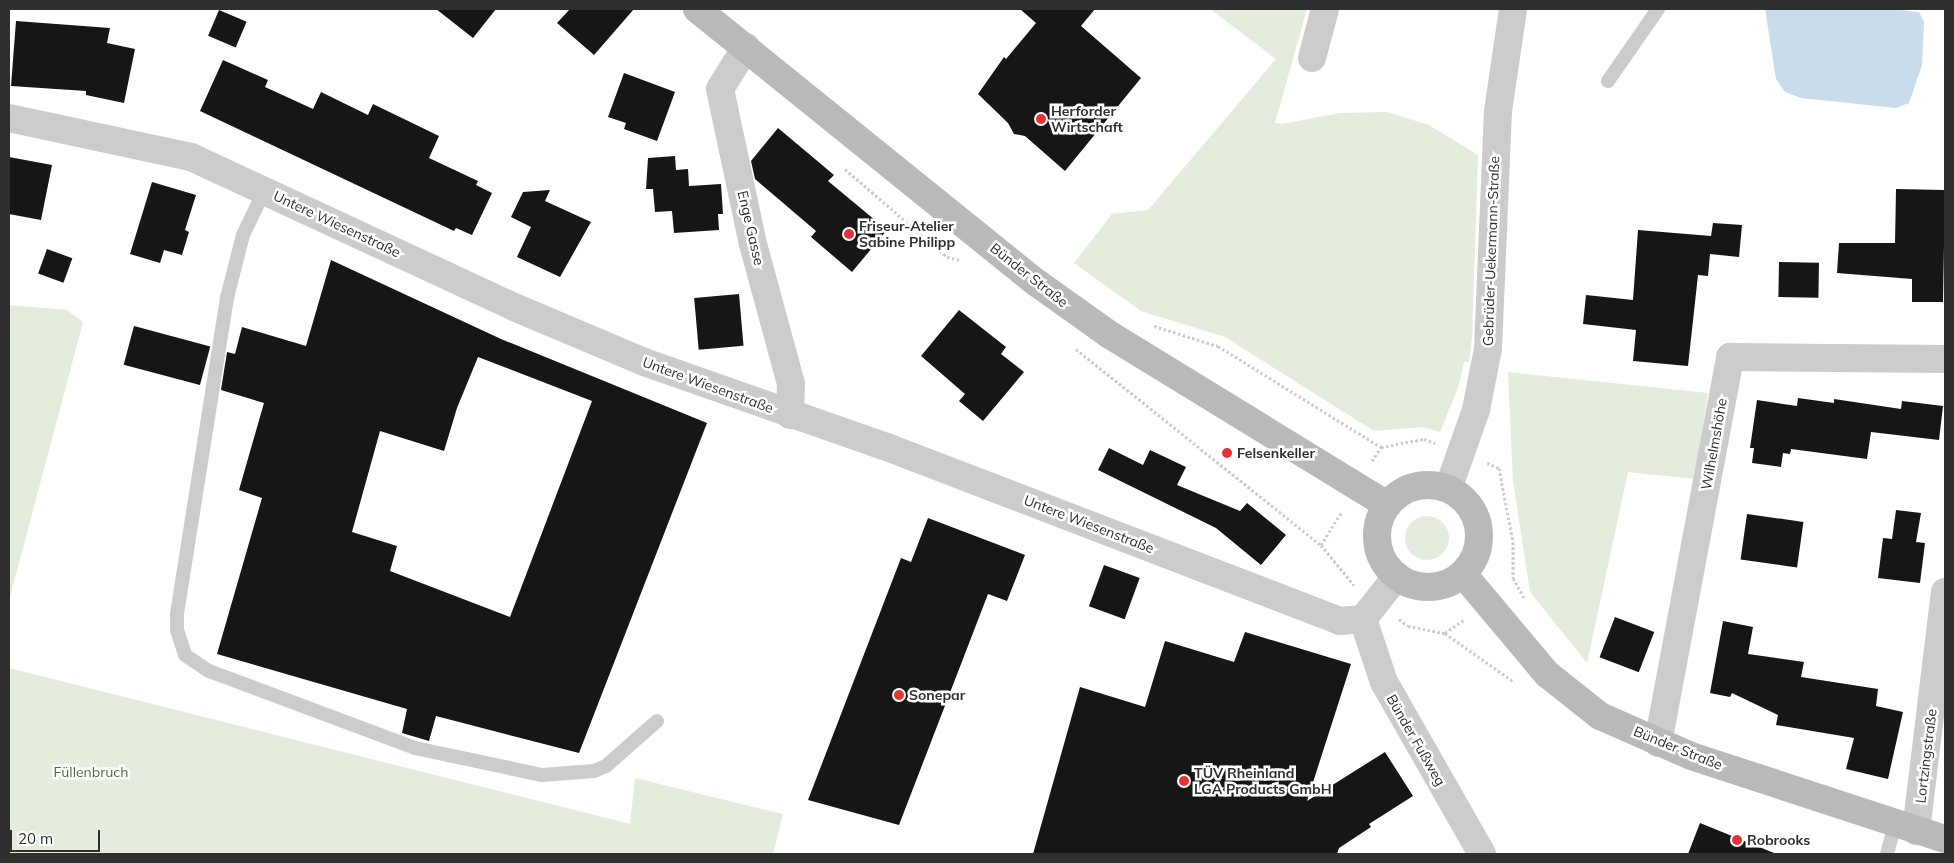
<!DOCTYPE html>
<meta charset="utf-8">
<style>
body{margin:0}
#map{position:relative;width:1954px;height:863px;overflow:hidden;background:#fff;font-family:Mulish,sans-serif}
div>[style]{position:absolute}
.green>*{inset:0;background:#e4ecdd}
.round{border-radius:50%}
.water>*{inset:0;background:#c9dcec}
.building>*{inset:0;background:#161616;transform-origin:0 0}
.path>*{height:3px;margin-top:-1.5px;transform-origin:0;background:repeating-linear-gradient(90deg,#ccc 0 2.5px,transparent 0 5px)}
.service>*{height:14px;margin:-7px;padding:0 7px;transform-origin:7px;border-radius:7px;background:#ccc}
.minor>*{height:28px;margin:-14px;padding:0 14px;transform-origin:14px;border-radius:14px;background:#ccc}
.secondary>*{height:28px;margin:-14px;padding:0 14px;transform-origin:14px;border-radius:14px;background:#b9b9b9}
.secondary>.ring{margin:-14px;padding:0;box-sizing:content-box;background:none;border:28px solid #b9b9b9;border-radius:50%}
.dots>*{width:14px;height:14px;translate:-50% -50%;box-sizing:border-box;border:2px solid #fff;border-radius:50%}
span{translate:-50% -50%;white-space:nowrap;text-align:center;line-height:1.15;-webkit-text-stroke:5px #fff;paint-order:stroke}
.poi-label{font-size:14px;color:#2f2f2f;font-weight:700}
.left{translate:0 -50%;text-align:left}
.street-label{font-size:14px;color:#2f2f2f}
.park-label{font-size:14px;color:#4e6b3c}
.frame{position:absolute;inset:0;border:10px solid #2f2f2f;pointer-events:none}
.scale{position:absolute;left:10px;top:830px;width:90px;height:22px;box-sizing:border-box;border:2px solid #2f2f2f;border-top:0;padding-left:6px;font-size:15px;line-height:18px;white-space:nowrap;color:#2f2f2f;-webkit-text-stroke:4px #fff;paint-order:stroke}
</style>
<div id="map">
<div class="green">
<i style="clip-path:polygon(1210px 9px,1307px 9px,1275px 123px,1282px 124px,1340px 113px,1387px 112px,1429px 125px,1478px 155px,1472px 338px,1469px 362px,1464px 362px,1458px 388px,1440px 432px,1422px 427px,1374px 431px,1225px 337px,1141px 311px,1074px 263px,1112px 214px,1148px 210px,1276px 59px)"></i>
<i style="clip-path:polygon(9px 305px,67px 310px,83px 322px,9px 601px)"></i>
<i style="clip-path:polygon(1508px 372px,1708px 393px,1695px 479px,1628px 472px,1587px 663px,1530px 592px,1513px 481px)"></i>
<i class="round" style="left:1405px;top:516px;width:44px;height:44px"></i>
<i style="clip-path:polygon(9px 668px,630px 824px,635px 778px,783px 814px,773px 854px,9px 854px)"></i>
</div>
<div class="water">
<i style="clip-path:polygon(1765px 9px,1890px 9px,1919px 12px,1924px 22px,1922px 65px,1909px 103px,1896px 108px,1801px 98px,1785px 92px,1776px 79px)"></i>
</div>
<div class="building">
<i style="clip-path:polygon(436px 9px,496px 9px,473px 38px)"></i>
<i style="clip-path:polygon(570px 9px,634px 9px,594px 55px,557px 23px)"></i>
<i style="clip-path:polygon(1020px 9px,1095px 9px,1081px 26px,1141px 78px,1065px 171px,1025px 136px,1014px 134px,1008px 123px,978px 94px,1004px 57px,1006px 59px,1036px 23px)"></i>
<i style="left:219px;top:10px;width:30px;height:28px;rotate:23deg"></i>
<i style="clip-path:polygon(16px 21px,110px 28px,107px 43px,135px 49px,124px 103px,86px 95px,86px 91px,11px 86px)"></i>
<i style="clip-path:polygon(223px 60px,268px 80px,265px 87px,313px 109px,321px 92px,368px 115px,373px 104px,439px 136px,429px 158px,478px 181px,476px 185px,492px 193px,472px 235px,456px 228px,454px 231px,200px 111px)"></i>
<i style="clip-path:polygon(624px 73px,675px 92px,657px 141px,624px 129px,626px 123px,608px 117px)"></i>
<i style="clip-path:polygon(778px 128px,834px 175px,828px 181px,887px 230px,852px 272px,811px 237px,816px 231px,755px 179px,751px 161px)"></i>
<i style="clip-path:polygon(675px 156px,676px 170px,688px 169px,689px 186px,721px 184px,723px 214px,718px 214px,719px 230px,674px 233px,672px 211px,655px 212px,653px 189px,646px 189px,648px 158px)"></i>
<i style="clip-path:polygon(9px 157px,52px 165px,41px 220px,9px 214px)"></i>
<i style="clip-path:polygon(152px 182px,196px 195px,185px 230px,189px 232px,182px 255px,164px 250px,160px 263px,130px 254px)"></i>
<i style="clip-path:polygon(1896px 189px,1945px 190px,1943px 302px,1912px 302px,1912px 279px,1837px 273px,1839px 243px,1895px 243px)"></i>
<i style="clip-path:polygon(550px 190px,545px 201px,591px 222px,560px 277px,517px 257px,531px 227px,511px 217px,523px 192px)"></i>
<i style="clip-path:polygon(1713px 223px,1742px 225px,1739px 257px,1710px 254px,1708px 276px,1698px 275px,1688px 366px,1633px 361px,1636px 330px,1583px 324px,1586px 295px,1633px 300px,1638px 230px,1711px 236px)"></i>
<i style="left:47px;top:249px;width:27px;height:26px;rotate:20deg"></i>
<i style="clip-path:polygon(evenodd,331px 260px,501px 339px,707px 423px,579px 753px,436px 716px,429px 741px,402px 733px,407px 709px,217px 654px,262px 498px,239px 490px,264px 403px,221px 390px,227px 352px,235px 354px,242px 327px,306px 346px,331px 260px,478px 357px,592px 401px,510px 617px,390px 571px,397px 546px,352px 532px,380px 431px,444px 451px,457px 408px,478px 357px)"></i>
<i style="left:1779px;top:262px;width:40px;height:35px;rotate:1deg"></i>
<i style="left:739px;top:294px;width:52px;height:45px;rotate:85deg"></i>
<i style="clip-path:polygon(959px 310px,1006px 347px,1001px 354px,1024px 372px,983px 421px,959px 401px,965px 394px,921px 356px)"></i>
<i style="left:134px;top:326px;width:79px;height:40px;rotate:15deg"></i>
<i style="clip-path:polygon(1798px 398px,1834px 403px,1834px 399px,1901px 409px,1902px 401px,1943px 406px,1939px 440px,1871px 432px,1867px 459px,1791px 449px,1790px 454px,1783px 453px,1781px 467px,1752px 463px,1754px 448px,1750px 448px,1757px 400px,1797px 406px)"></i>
<i style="clip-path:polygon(1109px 448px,1143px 465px,1150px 450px,1186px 467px,1177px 485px,1240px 511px,1247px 503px,1286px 535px,1261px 565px,1216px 528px,1098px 470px)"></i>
<i style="clip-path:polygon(1896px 510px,1921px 513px,1916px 542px,1925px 543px,1920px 583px,1878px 578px,1883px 538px,1892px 539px)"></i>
<i style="left:1747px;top:514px;width:57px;height:46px;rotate:8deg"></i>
<i style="clip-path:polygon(928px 518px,1025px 555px,1007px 601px,988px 594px,899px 825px,808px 800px,901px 558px,911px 562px)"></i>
<i style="left:1104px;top:565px;width:38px;height:44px;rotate:20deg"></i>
<i style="left:1615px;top:617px;width:42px;height:43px;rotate:21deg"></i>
<i style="clip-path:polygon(1723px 621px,1753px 627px,1748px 654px,1804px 662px,1801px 677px,1878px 689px,1876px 706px,1903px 712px,1888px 779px,1846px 769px,1854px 738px,1776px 725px,1778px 715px,1732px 693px,1730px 697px,1710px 693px)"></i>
<i style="clip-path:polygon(1245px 632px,1351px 664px,1307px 801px,1385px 752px,1413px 796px,1369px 824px,1371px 827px,1339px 848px,1337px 854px,1033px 854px,1080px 687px,1145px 707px,1165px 641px,1234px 662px)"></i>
<i style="clip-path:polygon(1700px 823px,1774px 853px,1774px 854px,1688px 854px)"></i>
</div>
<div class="path">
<i style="left:845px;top:169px;width:135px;rotate:40.8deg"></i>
<i style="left:947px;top:257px;width:14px;rotate:12deg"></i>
<i style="left:1154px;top:326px;width:67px;rotate:17.4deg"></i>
<i style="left:1218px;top:346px;width:192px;rotate:31.8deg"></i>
<i style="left:1381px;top:447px;width:44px;rotate:-10.5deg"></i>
<i style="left:1424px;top:439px;width:12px;rotate:20deg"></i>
<i style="left:1076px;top:349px;width:314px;rotate:38.7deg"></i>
<i style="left:1321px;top:545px;width:52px;rotate:50.5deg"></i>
<i style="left:1372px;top:461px;width:17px;rotate:-57deg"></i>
<i style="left:1487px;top:463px;width:13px;rotate:23deg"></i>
<i style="left:1499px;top:468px;width:75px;rotate:79.3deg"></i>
<i style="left:1513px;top:542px;width:36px;rotate:90deg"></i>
<i style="left:1513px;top:578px;width:23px;rotate:61deg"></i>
<i style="left:1321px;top:545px;width:40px;rotate:-58deg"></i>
<i style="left:1399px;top:619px;width:11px;rotate:38deg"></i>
<i style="left:1408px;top:626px;width:38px;rotate:11deg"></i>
<i style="left:1445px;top:633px;width:85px;rotate:35.4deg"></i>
<i style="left:1445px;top:633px;width:24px;rotate:-35deg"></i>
</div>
<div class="service">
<i style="left:1608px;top:81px;width:88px;rotate:-55.2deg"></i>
<i style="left:265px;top:189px;width:51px;rotate:115.6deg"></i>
<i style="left:243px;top:235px;width:65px;rotate:104.3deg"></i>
<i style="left:227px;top:298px;width:320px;rotate:99deg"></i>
<i style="left:177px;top:614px;width:16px;rotate:90deg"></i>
<i style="left:177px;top:630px;width:26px;rotate:72deg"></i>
<i style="left:185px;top:655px;width:29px;rotate:34deg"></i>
<i style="left:209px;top:671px;width:220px;rotate:20.5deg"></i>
<i style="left:415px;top:748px;width:130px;rotate:12deg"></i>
<i style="left:542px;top:775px;width:52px;rotate:-4.4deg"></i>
<i style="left:594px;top:771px;width:13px;rotate:-23deg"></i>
<i style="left:606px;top:766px;width:68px;rotate:-41.4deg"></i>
<i style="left:1887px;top:854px;width:31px;rotate:-75deg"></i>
</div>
<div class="minor">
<i style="left:746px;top:47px;width:49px;rotate:121.8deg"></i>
<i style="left:720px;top:89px;width:158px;rotate:78deg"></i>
<i style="left:753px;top:244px;width:145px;rotate:74.8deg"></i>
<i style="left:791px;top:384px;width:31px;rotate:92deg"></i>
<i style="left:1312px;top:58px;width:51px;rotate:-75.1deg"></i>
<i style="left:9px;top:118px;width:186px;rotate:12.1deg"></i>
<i style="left:191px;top:157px;width:356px;rotate:24.9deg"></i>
<i style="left:514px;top:307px;width:141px;rotate:22.9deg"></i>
<i style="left:644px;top:362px;width:263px;rotate:19.3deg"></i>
<i style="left:892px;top:449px;width:480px;rotate:21deg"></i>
<i style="left:1340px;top:621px;width:23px;rotate:-5deg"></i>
<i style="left:1363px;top:619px;width:55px;rotate:-51.7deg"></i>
<i style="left:1448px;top:489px;width:84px;rotate:-70.5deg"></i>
<i style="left:1476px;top:410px;width:62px;rotate:-78.9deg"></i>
<i style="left:1488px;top:349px;width:238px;rotate:-87.6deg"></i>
<i style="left:1498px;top:111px;width:103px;rotate:-81.6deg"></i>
<i style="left:1363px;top:619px;width:66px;rotate:71.6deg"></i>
<i style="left:1384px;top:682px;width:198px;rotate:60.3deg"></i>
<i style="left:1658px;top:743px;width:393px;rotate:-79.4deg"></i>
<i style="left:1730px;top:357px;width:215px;rotate:0.5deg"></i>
<i style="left:1916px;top:831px;width:241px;rotate:-83.1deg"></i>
</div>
<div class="secondary">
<i style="left:697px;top:9px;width:437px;rotate:38.9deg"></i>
<i style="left:1037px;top:283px;width:90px;rotate:35.5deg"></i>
<i style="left:1110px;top:335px;width:325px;rotate:31.5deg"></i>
<i class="ring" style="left:1377px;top:485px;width:74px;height:74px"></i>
<i style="left:1463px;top:574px;width:131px;rotate:50deg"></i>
<i style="left:1547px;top:674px;width:68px;rotate:38.4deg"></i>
<i style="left:1600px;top:716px;width:99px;rotate:23.7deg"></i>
<i style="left:1691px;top:756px;width:267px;rotate:18.1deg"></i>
</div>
<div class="dots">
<i style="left:1041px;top:119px;background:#e43332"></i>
<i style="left:849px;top:234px;background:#e43332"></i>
<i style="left:1227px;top:453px;background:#e43332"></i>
<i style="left:899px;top:695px;background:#e43332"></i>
<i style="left:1184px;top:781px;background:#e43332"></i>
<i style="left:1737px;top:840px;background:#e43332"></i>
</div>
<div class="poi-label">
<span class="left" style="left:1051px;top:119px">Herforder<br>Wirtschaft</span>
<span class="left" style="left:859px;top:234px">Friseur-Atelier<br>Sabine Philipp</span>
<span class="left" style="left:1237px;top:453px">Felsenkeller</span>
<span class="left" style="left:909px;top:695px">Sonepar</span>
<span class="left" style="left:1194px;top:781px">TÜV Rheinland<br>LGA Products GmbH</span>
<span class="left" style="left:1747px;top:840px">Robrooks</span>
</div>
<div class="street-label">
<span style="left:337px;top:224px;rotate:25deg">Untere Wiesenstraße</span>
<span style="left:751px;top:228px;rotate:77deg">Enge Gasse</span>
<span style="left:1491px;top:251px;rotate:-88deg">Gebrüder-Uekermann-Straße</span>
<span style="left:1029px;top:275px;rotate:38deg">Bünder Straße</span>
<span style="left:708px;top:385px;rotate:20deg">Untere Wiesenstraße</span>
<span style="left:1714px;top:444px;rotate:-80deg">Wilhelmshöhe</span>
<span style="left:1089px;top:524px;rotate:21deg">Untere Wiesenstraße</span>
<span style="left:1416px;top:740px;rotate:60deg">Bünder Fußweg</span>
<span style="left:1678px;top:748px;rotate:22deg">Bünder Straße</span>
<span style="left:1926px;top:756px;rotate:-83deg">Lortzingstraße</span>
</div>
<div class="park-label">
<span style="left:91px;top:772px">Füllenbruch</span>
</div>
<div class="frame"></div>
<div class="scale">20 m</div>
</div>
